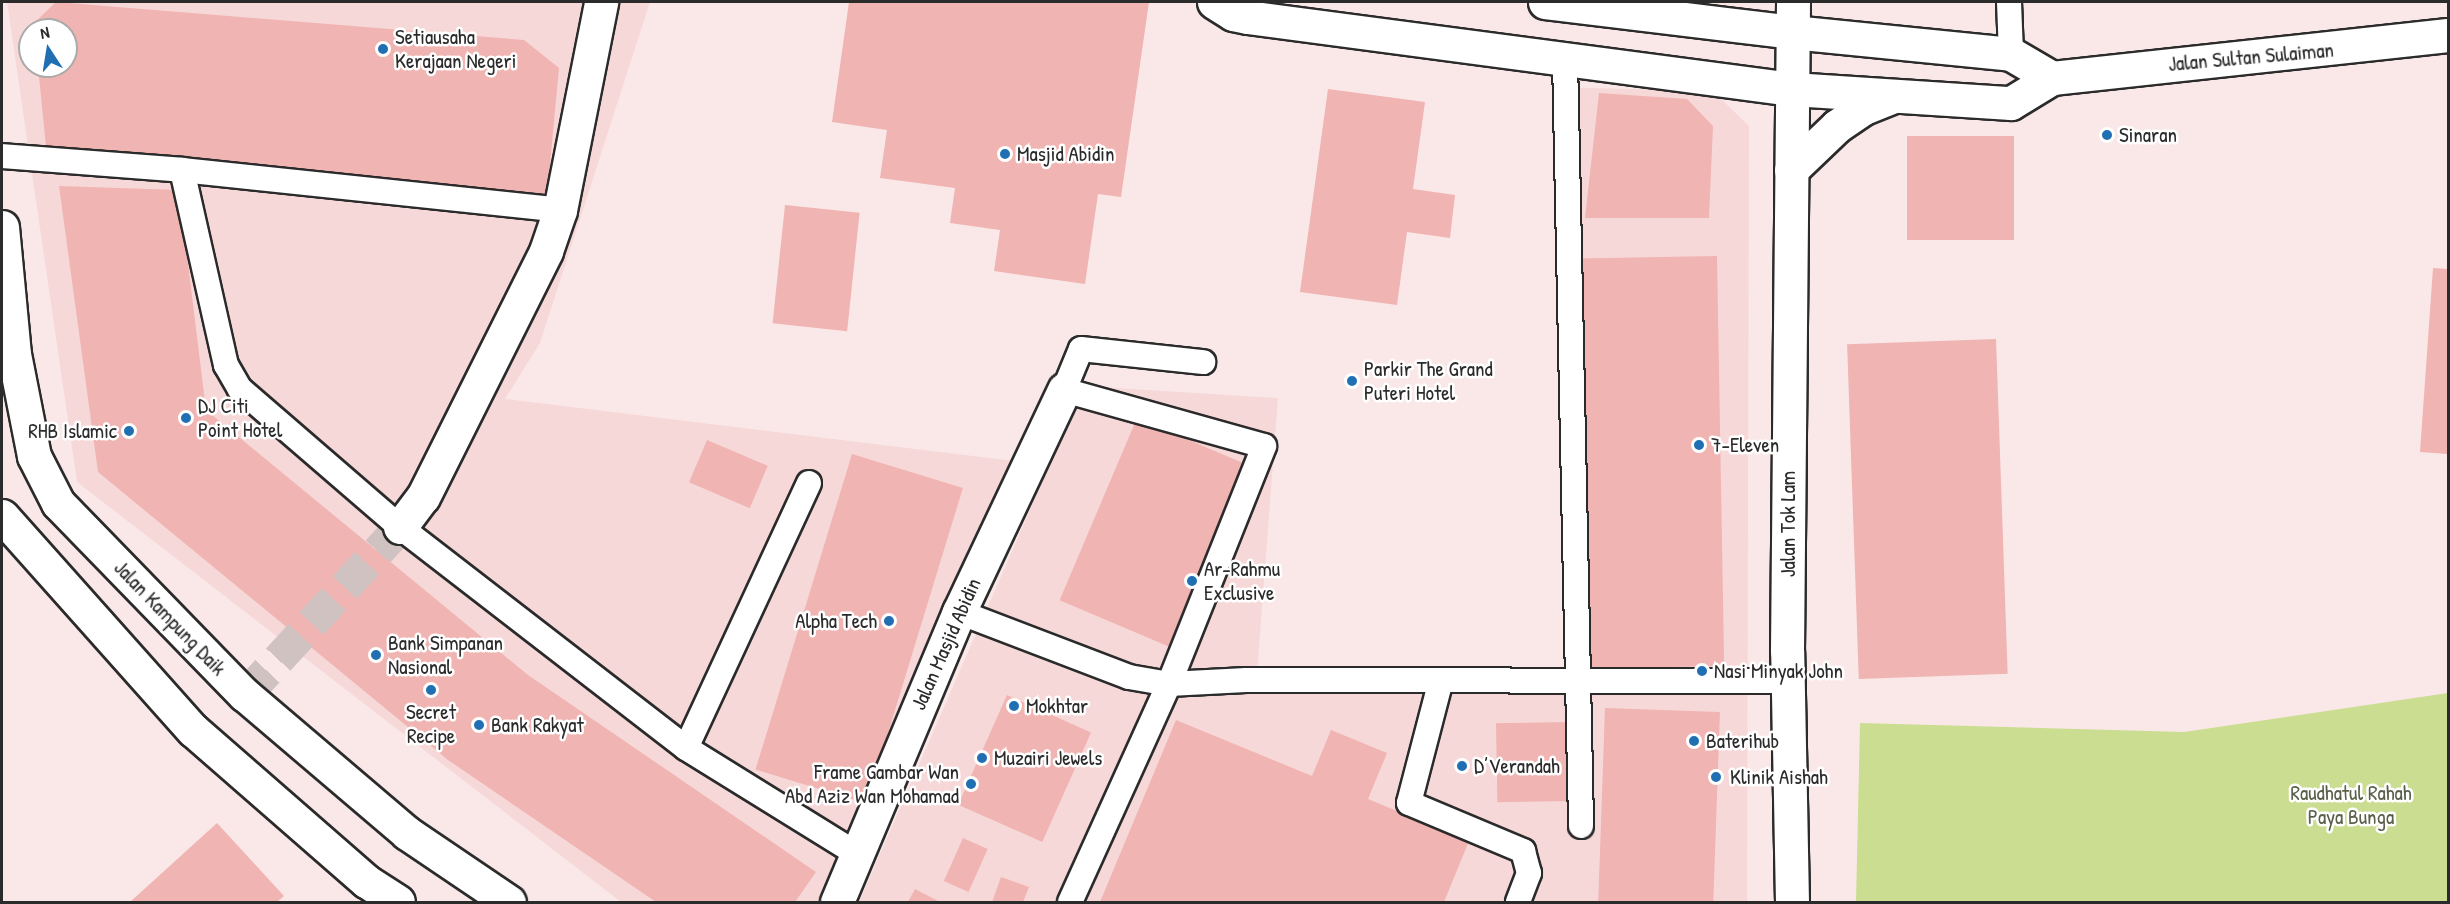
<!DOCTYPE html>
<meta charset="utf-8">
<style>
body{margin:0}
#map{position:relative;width:2450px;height:904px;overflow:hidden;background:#fae8e8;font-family:"Patrick Hand",sans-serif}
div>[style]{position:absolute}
.built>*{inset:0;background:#f7d8d8}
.green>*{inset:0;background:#cbdd91}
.building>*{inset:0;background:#f0b4b2;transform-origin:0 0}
.minor-tunnel>*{height:33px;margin-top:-16.5px;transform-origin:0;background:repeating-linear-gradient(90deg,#d1c2c2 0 33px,transparent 0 49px)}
.roads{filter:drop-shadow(2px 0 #2b2b2b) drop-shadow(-2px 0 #2b2b2b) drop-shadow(0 2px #2b2b2b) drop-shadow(0 -2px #2b2b2b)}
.service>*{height:24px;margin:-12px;padding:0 12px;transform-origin:12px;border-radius:12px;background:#fff}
.minor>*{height:33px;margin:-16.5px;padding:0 16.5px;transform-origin:16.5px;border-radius:16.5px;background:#fff}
.tertiary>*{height:33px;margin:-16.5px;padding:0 16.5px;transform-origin:16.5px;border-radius:16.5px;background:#fff}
.dots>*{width:16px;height:16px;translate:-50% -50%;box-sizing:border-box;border:3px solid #fff;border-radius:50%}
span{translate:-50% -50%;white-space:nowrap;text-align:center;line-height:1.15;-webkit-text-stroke:5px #fff;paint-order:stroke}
.poi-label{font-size:21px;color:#2b2b2b}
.left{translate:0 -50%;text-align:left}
.right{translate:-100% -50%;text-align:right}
.street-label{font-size:21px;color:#2b2b2b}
.park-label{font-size:21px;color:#5b604a}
.frame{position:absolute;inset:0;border:3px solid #2b2b2b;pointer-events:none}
.north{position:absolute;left:18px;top:18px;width:60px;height:60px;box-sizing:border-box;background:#fff;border:2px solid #aaa;border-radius:50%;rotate:348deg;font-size:16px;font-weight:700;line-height:24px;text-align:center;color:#2b2b2b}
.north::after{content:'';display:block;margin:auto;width:21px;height:27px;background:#1f6fb2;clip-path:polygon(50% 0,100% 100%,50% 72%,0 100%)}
</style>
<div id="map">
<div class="built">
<i style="clip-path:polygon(evenodd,7px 2px,650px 2px,540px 343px,505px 399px,1023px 462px,825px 902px,621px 902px,77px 482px,7px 2px,30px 30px,66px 30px,66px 66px,30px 66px,30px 30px)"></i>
<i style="clip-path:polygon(1552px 87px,1713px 91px,1749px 126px,1747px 902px,859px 902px,1084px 386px,1278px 398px,1257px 673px,1571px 671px)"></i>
</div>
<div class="green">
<i style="clip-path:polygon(2448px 693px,2448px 902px,1856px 902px,1860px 723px,2184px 732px)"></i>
</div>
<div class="building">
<i style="clip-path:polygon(56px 2px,524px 40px,559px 68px,547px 196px,46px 147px,38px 66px,66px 66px,66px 30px,34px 30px,33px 24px)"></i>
<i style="clip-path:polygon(849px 2px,1149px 2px,1121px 197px,1098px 194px,1085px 284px,994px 271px,1000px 230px,950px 223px,955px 188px,880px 178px,887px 130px,832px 122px)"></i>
<i style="clip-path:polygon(1328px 89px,1425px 102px,1413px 189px,1455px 195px,1450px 238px,1407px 232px,1397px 305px,1300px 292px)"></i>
<i style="clip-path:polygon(1599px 93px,1687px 99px,1713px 126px,1709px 218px,1585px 218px)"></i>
<i style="left:1907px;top:136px;width:107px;height:104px"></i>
<i style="clip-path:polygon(59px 186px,179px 190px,206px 410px,528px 675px,816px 872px,795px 902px,656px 902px,448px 760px,98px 472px)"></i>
<i style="left:785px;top:205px;width:75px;height:119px;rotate:6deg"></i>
<i style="left:1717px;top:256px;width:410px;height:141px;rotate:89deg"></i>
<i style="clip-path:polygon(2433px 268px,2448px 269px,2448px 454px,2420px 452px)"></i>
<i style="left:1996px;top:339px;width:335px;height:149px;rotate:88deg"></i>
<i style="left:1137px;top:418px;width:121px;height:198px;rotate:23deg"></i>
<i style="left:707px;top:440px;width:66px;height:46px;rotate:23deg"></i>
<i style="left:852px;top:454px;width:116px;height:330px;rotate:17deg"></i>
<i style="left:1007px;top:695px;width:92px;height:120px;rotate:24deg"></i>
<i style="left:1605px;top:708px;width:115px;height:194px;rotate:2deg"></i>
<i style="clip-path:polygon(1176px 720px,1312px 776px,1331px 730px,1387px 753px,1368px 799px,1469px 841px,1444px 902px,1100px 902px)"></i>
<i style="left:1572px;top:722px;width:79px;height:76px;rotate:89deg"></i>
<i style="clip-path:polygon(217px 823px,284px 896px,277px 902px,130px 902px)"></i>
<i style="left:963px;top:838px;width:27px;height:47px;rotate:24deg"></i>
<i style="clip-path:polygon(1001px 877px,1029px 887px,1023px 902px,992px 902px)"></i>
<i style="clip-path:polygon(915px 889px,940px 902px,908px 902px)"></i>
</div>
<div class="minor-tunnel">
<i style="left:245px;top:695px;width:229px;rotate:-47.3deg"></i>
</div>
<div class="roads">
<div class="service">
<i style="left:2009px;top:2px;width:52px;rotate:87.8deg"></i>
<i style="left:1565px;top:59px;width:767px;rotate:88.8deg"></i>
<i style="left:2px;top:156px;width:181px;rotate:4.4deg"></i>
<i style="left:182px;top:170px;width:380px;rotate:6deg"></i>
<i style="left:182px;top:170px;width:200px;rotate:77.3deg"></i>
<i style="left:226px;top:365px;width:28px;rotate:60deg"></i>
<i style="left:240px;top:389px;width:211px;rotate:40.8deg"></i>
<i style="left:400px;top:527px;width:361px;rotate:37.7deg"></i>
<i style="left:686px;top:748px;width:201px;rotate:31.8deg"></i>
<i style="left:959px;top:612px;width:182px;rotate:20.9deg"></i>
<i style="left:1129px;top:677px;width:41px;rotate:9.9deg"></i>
<i style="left:1169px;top:684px;width:77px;rotate:-3deg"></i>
<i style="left:1246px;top:680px;width:542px;rotate:0.11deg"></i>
<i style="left:1441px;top:680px;width:127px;rotate:104.6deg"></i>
<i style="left:1409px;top:803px;width:124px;rotate:22.8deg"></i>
<i style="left:1523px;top:851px;width:23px;rotate:75deg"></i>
<i style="left:1529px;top:873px;width:31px;rotate:111deg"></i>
<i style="left:686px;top:748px;width:292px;rotate:-65.1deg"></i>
<i style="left:1070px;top:902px;width:239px;rotate:-65.6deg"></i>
<i style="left:1169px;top:684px;width:256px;rotate:-68.2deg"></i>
<i style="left:1264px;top:446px;width:208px;rotate:-164.4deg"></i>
<i style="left:1064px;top:390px;width:44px;rotate:-67.5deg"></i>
<i style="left:1081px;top:349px;width:123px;rotate:6.1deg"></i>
</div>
<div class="minor">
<i style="left:1214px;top:2px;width:22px;rotate:32deg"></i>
<i style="left:1233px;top:14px;width:14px;rotate:12deg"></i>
<i style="left:1247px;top:17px;width:550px;rotate:7.53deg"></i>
<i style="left:1545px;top:2px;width:249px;rotate:6.9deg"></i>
<i style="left:400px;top:527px;width:38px;rotate:-53deg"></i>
<i style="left:423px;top:497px;width:275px;rotate:-63.4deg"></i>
<i style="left:546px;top:251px;width:43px;rotate:-71.1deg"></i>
<i style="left:560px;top:210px;width:212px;rotate:-78.8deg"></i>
<i style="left:837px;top:902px;width:315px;rotate:-67.2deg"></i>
<i style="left:959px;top:612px;width:246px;rotate:-64.7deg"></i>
</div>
<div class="tertiary">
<i style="left:1792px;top:32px;width:220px;rotate:5.7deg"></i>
<i style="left:2011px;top:54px;width:48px;rotate:30.3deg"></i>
<i style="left:1792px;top:89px;width:219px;rotate:3.7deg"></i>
<i style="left:2011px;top:103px;width:48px;rotate:-31.4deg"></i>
<i style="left:2052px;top:78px;width:398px;rotate:-6.2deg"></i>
<i style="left:1791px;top:170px;width:64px;rotate:-43.7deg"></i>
<i style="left:1837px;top:126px;width:32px;rotate:-34deg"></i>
<i style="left:1864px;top:108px;width:31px;rotate:-22deg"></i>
<i style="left:2px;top:227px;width:128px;rotate:84.6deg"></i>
<i style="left:14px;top:354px;width:104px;rotate:78.9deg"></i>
<i style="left:34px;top:456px;width:53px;rotate:62.9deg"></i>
<i style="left:58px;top:503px;width:268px;rotate:45.8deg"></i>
<i style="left:245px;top:695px;width:213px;rotate:40.4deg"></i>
<i style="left:407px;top:833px;width:123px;rotate:34.1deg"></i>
<i style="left:2px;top:516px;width:287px;rotate:48.3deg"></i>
<i style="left:193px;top:730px;width:230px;rotate:41.1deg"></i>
<i style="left:366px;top:881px;width:38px;rotate:33deg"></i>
<i style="left:1792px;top:902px;width:251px;rotate:-91.1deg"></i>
<i style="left:1787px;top:651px;width:649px;rotate:-89.47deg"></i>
</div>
</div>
<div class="dots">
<i style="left:383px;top:49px;background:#1f6fb2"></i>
<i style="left:2107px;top:135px;background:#1f6fb2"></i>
<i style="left:1005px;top:154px;background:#1f6fb2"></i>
<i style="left:1352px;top:381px;background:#1f6fb2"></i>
<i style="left:186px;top:418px;background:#1f6fb2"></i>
<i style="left:129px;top:431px;background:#1f6fb2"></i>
<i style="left:1699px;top:445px;background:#1f6fb2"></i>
<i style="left:1192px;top:581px;background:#1f6fb2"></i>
<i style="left:889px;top:621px;background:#1f6fb2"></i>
<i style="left:376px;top:655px;background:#1f6fb2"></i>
<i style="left:1702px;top:671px;background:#1f6fb2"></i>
<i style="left:431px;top:690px;background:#1f6fb2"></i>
<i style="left:1014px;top:706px;background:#1f6fb2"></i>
<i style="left:479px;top:725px;background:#1f6fb2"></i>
<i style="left:1694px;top:741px;background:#1f6fb2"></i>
<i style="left:982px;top:758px;background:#1f6fb2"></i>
<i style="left:1462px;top:766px;background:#1f6fb2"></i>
<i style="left:1716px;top:777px;background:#1f6fb2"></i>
<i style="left:971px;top:784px;background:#1f6fb2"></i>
</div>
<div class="poi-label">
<span class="left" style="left:395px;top:49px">Setiausaha<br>Kerajaan Negeri</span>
<span class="left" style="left:2119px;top:135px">Sinaran</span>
<span class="left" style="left:1017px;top:154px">Masjid Abidin</span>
<span class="left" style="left:1364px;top:381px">Parkir The Grand<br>Puteri Hotel</span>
<span class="left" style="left:198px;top:418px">DJ Citi<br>Point Hotel</span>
<span class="right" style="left:117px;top:431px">RHB Islamic</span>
<span class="left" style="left:1711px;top:445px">7-Eleven</span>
<span class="left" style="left:1204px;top:581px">Ar-Rahmu<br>Exclusive</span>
<span class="right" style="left:877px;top:621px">Alpha Tech</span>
<span class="left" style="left:388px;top:655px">Bank Simpanan<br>Nasional</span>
<span class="left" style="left:1714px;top:671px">Nasi Minyak John</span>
<span class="left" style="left:1026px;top:706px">Mokhtar</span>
<span style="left:431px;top:724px">Secret<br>Recipe</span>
<span class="left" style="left:491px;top:725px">Bank Rakyat</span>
<span class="left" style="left:1706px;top:741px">Baterihub</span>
<span class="left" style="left:994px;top:758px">Muzairi Jewels</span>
<span class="left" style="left:1474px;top:766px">D’Verandah</span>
<span class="right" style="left:959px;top:784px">Frame Gambar Wan<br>Abd Aziz Wan Mohamad</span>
<span class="left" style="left:1730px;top:777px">Klinik Aishah</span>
</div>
<div class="street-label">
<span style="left:2251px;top:57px;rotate:-5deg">Jalan Sultan Sulaiman</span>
<span style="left:1788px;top:524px;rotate:-90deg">Jalan Tok Lam</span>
<span style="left:170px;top:618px;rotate:46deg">Jalan Kampung Daik</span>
<span style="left:946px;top:644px;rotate:-66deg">Jalan Masjid Abidin</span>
</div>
<div class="park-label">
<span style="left:2351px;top:805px">Raudhatul Rahah<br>Paya Bunga</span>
</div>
<div class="frame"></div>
<div class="north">N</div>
</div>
